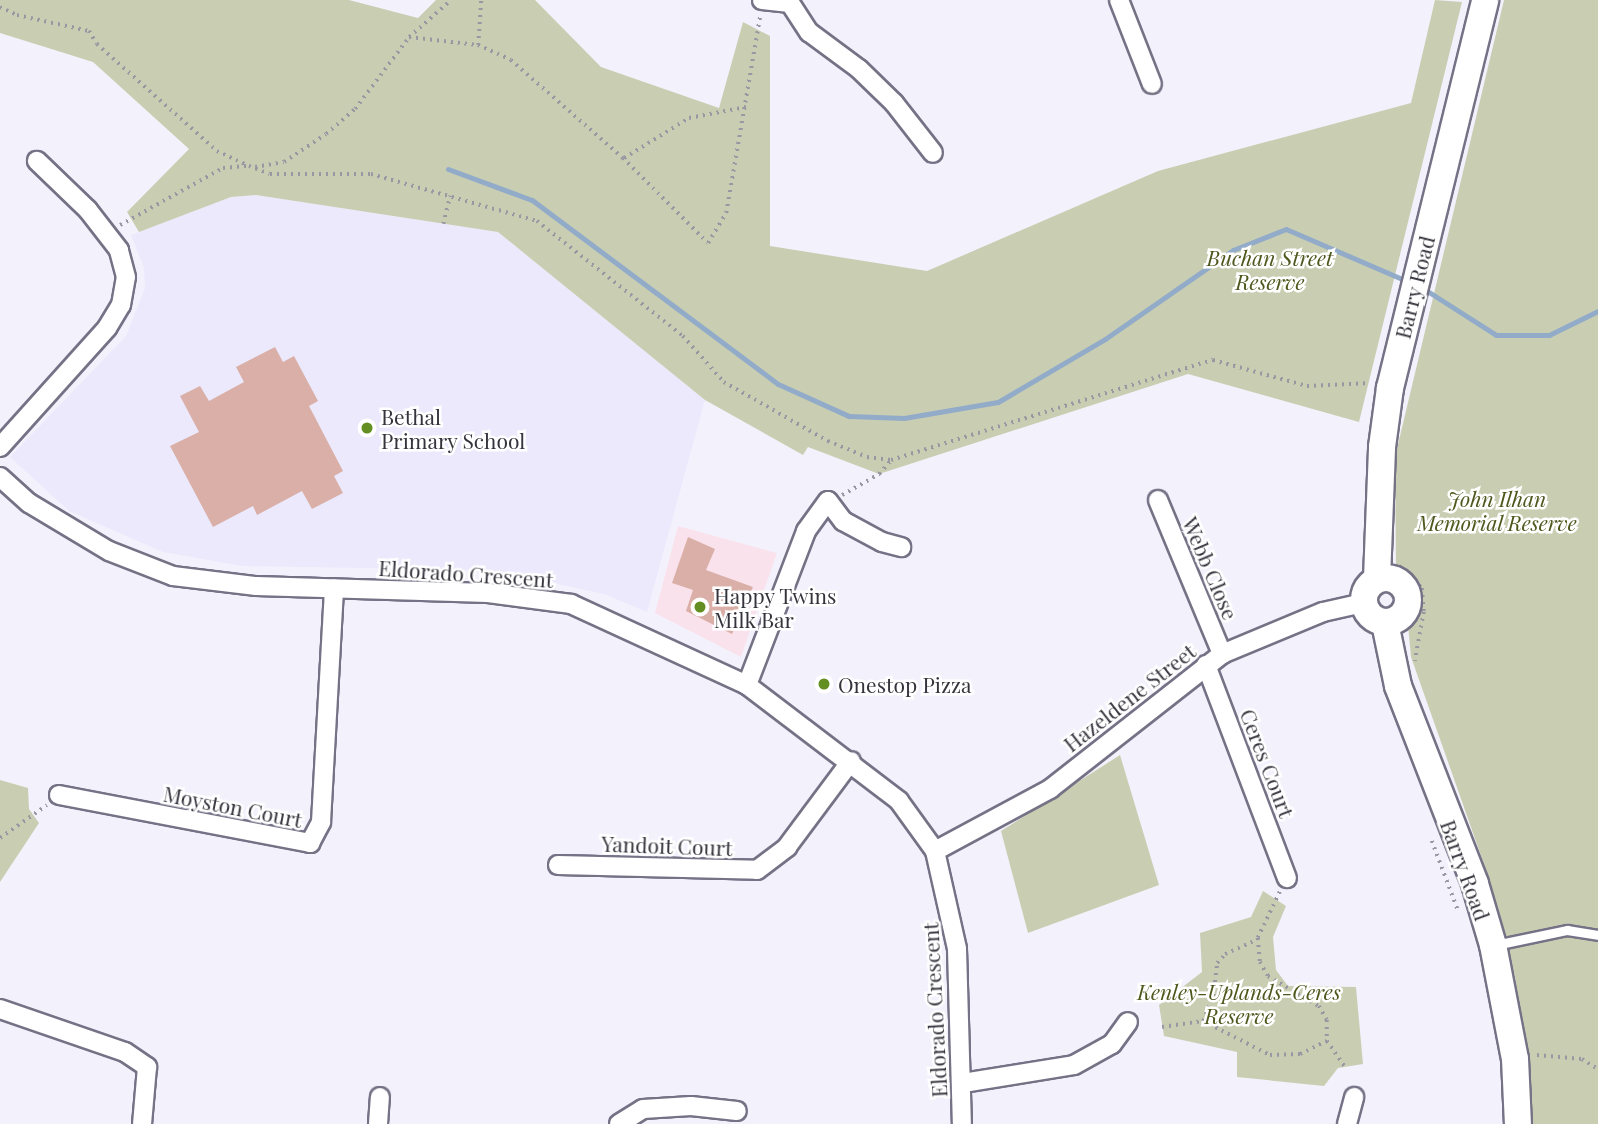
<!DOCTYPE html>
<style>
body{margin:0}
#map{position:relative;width:1598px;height:1124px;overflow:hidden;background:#f3f2fc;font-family:"Playfair Display",serif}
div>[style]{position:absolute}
.commercial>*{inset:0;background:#fae2ec}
.built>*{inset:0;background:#ebe9fb}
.green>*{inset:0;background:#c9ceb3}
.stream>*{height:5px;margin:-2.5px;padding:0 2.5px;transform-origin:2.5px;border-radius:2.5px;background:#92abc8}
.building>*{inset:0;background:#d9afa7}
.path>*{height:3.5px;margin-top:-1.75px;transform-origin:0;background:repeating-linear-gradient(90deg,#9998a2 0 2px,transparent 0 7px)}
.roads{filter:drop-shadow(2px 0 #757286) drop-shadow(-2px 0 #757286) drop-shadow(0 2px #757286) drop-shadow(0 -2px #757286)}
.lane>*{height:9px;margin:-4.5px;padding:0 4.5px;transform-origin:4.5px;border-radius:4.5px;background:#fff}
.street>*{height:18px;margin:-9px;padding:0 9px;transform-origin:9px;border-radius:9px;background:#fff}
.secondary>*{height:26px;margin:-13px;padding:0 13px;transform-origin:13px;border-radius:13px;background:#fff}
.secondary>.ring{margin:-13px;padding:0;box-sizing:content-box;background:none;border:26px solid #fff;border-radius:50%}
.dots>*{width:19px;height:19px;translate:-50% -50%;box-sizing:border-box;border:4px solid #fff;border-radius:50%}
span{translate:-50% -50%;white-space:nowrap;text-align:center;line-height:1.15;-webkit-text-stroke:5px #fff;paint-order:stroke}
.park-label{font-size:21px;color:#4f571d;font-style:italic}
.street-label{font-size:21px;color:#35343d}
.poi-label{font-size:21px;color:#35343d}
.left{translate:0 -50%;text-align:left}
</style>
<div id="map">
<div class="commercial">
<i style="clip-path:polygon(678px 526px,777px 553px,741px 657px,655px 613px)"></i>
</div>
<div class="built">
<i style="clip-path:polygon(256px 195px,498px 232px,705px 400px,647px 612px,604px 594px,491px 570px,242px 566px,163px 552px,69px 511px,10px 457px,126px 336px,145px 288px,144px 268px,131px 235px,231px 197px)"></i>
</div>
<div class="green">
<i style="clip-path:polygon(0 0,349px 0,418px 18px,436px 0,535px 0,601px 67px,719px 108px,743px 22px,770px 36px,770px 246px,927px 271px,1158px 171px,1411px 103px,1435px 0,1462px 2px,1359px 422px,1188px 374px,879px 474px,808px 447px,803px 455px,705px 400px,498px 232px,256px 195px,231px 197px,139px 232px,127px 212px,189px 149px,93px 62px,0 33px)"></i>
<i style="clip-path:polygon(1504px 0,1598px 0,1598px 1124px,1532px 1124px,1515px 977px,1485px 867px,1411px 657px,1408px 625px,1416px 602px,1413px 587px,1396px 569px,1395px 457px)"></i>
<i style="clip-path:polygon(1120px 755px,1159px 885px,1028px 933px,1001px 831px)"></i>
<i style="clip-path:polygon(0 780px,28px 788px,29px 809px,39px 823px,0 882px)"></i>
<i style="clip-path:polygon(1263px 891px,1286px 906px,1273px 937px,1276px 970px,1288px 986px,1356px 987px,1363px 1064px,1338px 1068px,1324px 1086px,1237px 1077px,1237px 1052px,1164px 1036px,1159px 1005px,1202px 972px,1200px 933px,1251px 917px)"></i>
</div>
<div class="stream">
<i style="left:448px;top:169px;width:90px;rotate:20.3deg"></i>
<i style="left:532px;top:200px;width:307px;rotate:36.8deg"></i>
<i style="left:778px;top:384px;width:78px;rotate:24.3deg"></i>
<i style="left:849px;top:416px;width:55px;rotate:2.1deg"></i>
<i style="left:904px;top:418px;width:95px;rotate:-9.7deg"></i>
<i style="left:998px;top:402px;width:124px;rotate:-30.5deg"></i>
<i style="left:1105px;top:339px;width:156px;rotate:-34.8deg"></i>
<i style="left:1233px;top:250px;width:57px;rotate:-21.6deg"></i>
<i style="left:1286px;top:229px;width:134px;rotate:23.3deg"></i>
<i style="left:1421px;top:287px;width:89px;rotate:32.6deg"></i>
<i style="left:1496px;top:335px;width:53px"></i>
<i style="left:1549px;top:335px;width:55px;rotate:-26.1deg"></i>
</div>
<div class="building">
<i style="clip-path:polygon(275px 347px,283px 362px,294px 356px,318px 401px,309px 406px,343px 471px,334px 476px,343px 493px,312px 509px,302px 491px,257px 515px,253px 506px,213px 527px,170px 446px,199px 432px,180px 396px,200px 386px,209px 401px,244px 382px,236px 367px)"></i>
<i style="clip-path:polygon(688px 537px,715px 549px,706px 570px,753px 587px,732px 634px,686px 611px,693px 590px,672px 583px)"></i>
</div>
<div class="path">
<i style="left:0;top:7px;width:19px;rotate:25deg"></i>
<i style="left:17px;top:15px;width:74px;rotate:12.5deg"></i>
<i style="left:89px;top:31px;width:15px;rotate:58deg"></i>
<i style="left:97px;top:44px;width:161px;rotate:41.7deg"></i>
<i style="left:217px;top:151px;width:35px;rotate:25deg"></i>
<i style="left:249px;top:166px;width:22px;rotate:21deg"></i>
<i style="left:270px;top:174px;width:101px"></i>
<i style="left:371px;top:174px;width:173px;rotate:15.8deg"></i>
<i style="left:537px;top:221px;width:186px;rotate:38.2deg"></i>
<i style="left:683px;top:336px;width:62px;rotate:48.3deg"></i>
<i style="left:724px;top:382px;width:120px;rotate:29.6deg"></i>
<i style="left:828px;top:441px;width:42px;rotate:22.3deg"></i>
<i style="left:867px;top:457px;width:24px;rotate:7deg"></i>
<i style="left:891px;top:460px;width:337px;rotate:-17.3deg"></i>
<i style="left:1213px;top:360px;width:98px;rotate:15.5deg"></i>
<i style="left:1307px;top:386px;width:63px;rotate:-2.7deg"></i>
<i style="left:409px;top:37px;width:69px;rotate:6.6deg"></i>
<i style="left:478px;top:45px;width:36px;rotate:24deg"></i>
<i style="left:511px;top:60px;width:149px;rotate:41.2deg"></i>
<i style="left:623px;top:158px;width:120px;rotate:45deg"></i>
<i style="left:708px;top:243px;width:35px;rotate:-59deg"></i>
<i style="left:726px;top:213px;width:200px;rotate:-80.2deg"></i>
<i style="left:478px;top:45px;width:45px;rotate:-86.2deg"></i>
<i style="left:624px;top:158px;width:76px;rotate:-31.6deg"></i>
<i style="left:689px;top:118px;width:58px;rotate:-10.9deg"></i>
<i style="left:255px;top:167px;width:29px;rotate:-10deg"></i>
<i style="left:284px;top:162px;width:50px;rotate:-33.7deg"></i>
<i style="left:326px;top:134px;width:38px;rotate:-41deg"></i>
<i style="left:355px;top:109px;width:90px;rotate:-53.1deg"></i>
<i style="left:409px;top:37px;width:56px;rotate:-41.4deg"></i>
<i style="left:443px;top:224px;width:29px;rotate:-76deg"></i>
<i style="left:120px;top:225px;width:118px;rotate:-29deg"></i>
<i style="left:223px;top:168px;width:25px;rotate:-5deg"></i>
<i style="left:842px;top:495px;width:43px;rotate:-29.6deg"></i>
<i style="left:879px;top:474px;width:18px;rotate:-49deg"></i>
<i style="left:1399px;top:566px;width:32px;rotate:44deg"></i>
<i style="left:1422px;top:588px;width:24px;rotate:85deg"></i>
<i style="left:1424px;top:612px;width:50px;rotate:100.4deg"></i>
<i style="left:0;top:838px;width:57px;rotate:-35.1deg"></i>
<i style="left:1432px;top:841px;width:74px;rotate:69.4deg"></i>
<i style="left:1280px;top:892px;width:51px;rotate:115.6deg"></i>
<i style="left:1258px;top:938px;width:24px;rotate:85deg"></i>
<i style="left:1260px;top:962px;width:16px;rotate:60deg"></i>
<i style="left:1268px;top:976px;width:59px;rotate:30.5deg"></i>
<i style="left:1319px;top:1006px;width:16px;rotate:60deg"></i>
<i style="left:1327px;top:1020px;width:21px;rotate:90deg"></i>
<i style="left:1327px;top:1041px;width:33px;rotate:55deg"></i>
<i style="left:1203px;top:1021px;width:75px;rotate:26.9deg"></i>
<i style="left:1270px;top:1055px;width:30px;rotate:-2deg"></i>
<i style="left:1300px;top:1054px;width:30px;rotate:-26deg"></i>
<i style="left:1162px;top:1027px;width:41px;rotate:-8.3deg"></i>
<i style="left:1203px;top:1021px;width:27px;rotate:-68deg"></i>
<i style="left:1213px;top:996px;width:33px;rotate:-83deg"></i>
<i style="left:1217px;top:963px;width:12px;rotate:-48deg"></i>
<i style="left:1225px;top:954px;width:35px;rotate:-24deg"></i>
<i style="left:1537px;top:1055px;width:45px;rotate:5.1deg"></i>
<i style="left:1582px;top:1059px;width:19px;rotate:32deg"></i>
</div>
<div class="roads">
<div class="lane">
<i style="left:1495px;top:945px;width:74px;rotate:-11.8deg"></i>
<i style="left:1567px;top:930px;width:31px;rotate:9deg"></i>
</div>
<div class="street">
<i style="left:762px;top:0;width:28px;rotate:6deg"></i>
<i style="left:790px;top:3px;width:35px;rotate:57deg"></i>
<i style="left:809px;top:32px;width:62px;rotate:36.5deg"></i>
<i style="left:859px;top:69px;width:49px;rotate:44.2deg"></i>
<i style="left:894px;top:103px;width:63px;rotate:52deg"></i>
<i style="left:1119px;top:0;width:90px;rotate:68.6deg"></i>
<i style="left:0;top:447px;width:160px;rotate:-48deg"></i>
<i style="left:107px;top:328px;width:27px;rotate:-59deg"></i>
<i style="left:121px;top:305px;width:28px;rotate:-80deg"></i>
<i style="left:126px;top:277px;width:28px;rotate:-105deg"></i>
<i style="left:119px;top:250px;width:51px;rotate:-127.8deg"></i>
<i style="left:88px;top:210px;width:71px;rotate:-136.1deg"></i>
<i style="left:0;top:477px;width:39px;rotate:42deg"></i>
<i style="left:29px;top:503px;width:93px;rotate:31deg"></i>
<i style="left:109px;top:551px;width:69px;rotate:21.3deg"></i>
<i style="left:173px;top:576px;width:84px;rotate:6.9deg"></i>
<i style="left:256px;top:586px;width:232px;rotate:1.7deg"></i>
<i style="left:488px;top:593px;width:84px;rotate:7.5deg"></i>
<i style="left:571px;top:604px;width:194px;rotate:24.7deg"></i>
<i style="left:747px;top:685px;width:191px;rotate:37.3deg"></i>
<i style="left:899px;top:801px;width:62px;rotate:54.2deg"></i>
<i style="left:935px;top:851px;width:100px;rotate:77.3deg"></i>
<i style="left:957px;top:949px;width:175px;rotate:88.4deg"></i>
<i style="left:1158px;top:500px;width:167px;rotate:67.4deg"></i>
<i style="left:1206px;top:665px;width:228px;rotate:69.2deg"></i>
<i style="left:747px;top:685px;width:165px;rotate:-69deg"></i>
<i style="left:806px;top:531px;width:37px;rotate:-54deg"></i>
<i style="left:828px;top:501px;width:25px;rotate:53deg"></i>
<i style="left:843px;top:521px;width:44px;rotate:28.3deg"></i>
<i style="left:882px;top:542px;width:20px;rotate:15deg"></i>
<i style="left:59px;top:795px;width:256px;rotate:10.8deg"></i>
<i style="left:310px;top:843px;width:24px;rotate:-62deg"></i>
<i style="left:321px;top:822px;width:234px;rotate:-86.8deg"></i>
<i style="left:935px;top:851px;width:131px;rotate:-28.3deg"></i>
<i style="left:1050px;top:789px;width:219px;rotate:-38.1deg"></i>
<i style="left:1222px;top:654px;width:109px;rotate:-22.6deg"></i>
<i style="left:1323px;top:612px;width:41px;rotate:-12.7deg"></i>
<i style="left:558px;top:865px;width:199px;rotate:1.4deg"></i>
<i style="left:757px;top:870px;width:38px;rotate:-37deg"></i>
<i style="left:787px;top:847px;width:107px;rotate:-53.3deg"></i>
<i style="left:0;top:1009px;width:132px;rotate:19deg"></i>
<i style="left:125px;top:1052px;width:27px;rotate:34deg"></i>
<i style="left:147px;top:1067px;width:57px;rotate:95deg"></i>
<i style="left:963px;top:1083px;width:112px;rotate:-9.2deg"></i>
<i style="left:1074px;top:1065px;width:43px;rotate:-28.9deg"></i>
<i style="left:1112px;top:1044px;width:27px;rotate:-54deg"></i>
<i style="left:378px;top:1124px;width:27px;rotate:-86deg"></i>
<i style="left:619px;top:1124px;width:28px;rotate:-32deg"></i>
<i style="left:643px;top:1109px;width:48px;rotate:-3.6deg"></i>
<i style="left:691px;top:1106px;width:46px;rotate:6.2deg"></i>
<i style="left:1347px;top:1124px;width:28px;rotate:-75deg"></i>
</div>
<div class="secondary">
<i class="ring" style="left:1364px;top:578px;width:18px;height:18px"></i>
<i style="left:1377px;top:579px;width:132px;rotate:-87.8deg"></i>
<i style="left:1382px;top:447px;width:60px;rotate:-82.3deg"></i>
<i style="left:1390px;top:388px;width:399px;rotate:-76.2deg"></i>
<i style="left:1385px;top:623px;width:64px;rotate:78.3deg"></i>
<i style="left:1398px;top:686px;width:212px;rotate:68.7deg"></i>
<i style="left:1475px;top:884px;width:64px;rotate:73.6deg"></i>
<i style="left:1493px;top:945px;width:116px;rotate:79.1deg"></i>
<i style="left:1515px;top:1059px;width:65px;rotate:87.4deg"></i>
</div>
</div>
<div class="dots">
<i style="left:367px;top:428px;background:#638f22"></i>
<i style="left:700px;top:607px;background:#638f22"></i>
<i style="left:824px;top:684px;background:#638f22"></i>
</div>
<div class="park-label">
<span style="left:1270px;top:269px">Buchan Street<br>Reserve</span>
<span style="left:1497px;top:510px">John Ilhan<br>Memorial Reserve</span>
<span style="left:1239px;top:1003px">Kenley-Uplands-Ceres<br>Reserve</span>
</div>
<div class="street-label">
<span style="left:1414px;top:287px;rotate:-76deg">Barry Road</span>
<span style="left:1211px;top:568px;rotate:67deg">Webb Close</span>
<span style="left:466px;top:573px;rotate:4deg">Eldorado Crescent</span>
<span style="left:1129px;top:697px;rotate:-38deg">Hazeldene Street</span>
<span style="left:1268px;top:763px;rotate:69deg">Ceres Court</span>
<span style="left:233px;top:806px;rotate:11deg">Moyston Court</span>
<span style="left:667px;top:845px;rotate:2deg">Yandoit Court</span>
<span style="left:1466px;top:870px;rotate:70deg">Barry Road</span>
<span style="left:934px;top:1010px;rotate:-93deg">Eldorado Crescent</span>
</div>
<div class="poi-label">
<span class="left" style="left:381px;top:428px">Bethal<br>Primary School</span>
<span class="left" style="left:714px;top:607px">Happy Twins<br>Milk Bar</span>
<span class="left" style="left:838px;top:684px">Onestop Pizza</span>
</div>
</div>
